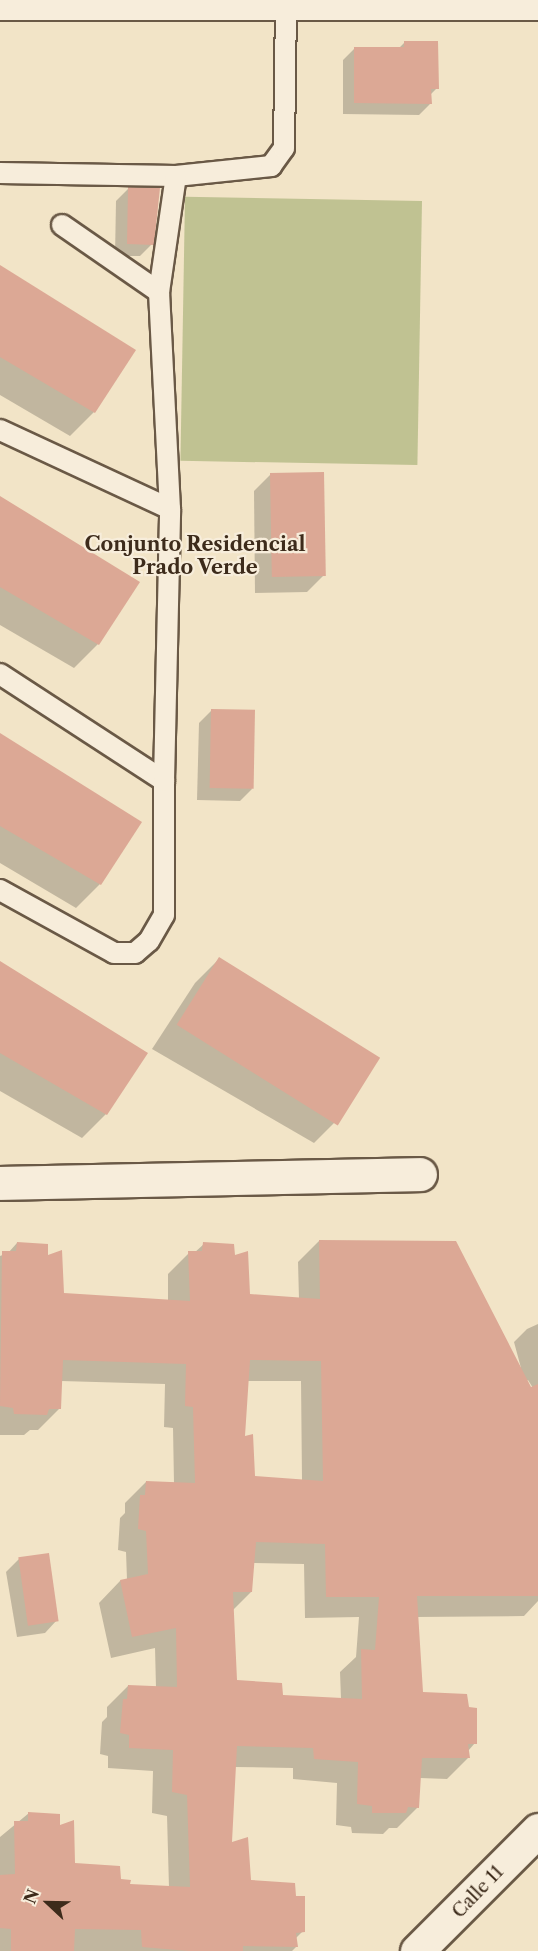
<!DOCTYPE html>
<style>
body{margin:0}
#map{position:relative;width:538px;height:1951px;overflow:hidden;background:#f2e4c7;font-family:"Libre Caslon Text",serif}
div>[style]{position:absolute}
.green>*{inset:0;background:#c0c292;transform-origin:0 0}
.shadow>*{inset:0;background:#0003}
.building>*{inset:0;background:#dca895;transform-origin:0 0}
.roads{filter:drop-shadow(2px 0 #6a5946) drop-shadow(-2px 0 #6a5946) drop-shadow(0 2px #6a5946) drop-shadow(0 -2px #6a5946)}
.lane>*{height:20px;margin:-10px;padding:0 10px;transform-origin:10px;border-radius:10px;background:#f7eddb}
.street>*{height:33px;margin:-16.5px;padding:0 16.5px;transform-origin:16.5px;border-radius:16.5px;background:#f7eddb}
.secondary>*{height:33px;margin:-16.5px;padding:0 16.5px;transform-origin:16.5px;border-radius:16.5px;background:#f7eddb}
span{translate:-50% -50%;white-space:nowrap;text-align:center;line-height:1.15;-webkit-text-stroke:4.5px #f7eddb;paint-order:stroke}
.street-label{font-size:18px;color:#3d2b1b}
.neighbourhood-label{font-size:20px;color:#3d2b1b;font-weight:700}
.north{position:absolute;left:18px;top:1873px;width:60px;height:60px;-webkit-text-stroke:4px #f7eddb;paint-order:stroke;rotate:292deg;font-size:16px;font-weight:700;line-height:24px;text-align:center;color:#3d2b1b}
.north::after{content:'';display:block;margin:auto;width:21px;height:27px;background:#3d2b1b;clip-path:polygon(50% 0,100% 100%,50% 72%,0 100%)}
</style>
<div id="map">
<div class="green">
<i style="left:422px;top:201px;width:264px;height:237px;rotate:91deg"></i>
</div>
<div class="shadow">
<i style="clip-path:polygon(404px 43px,437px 88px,430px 95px,430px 104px,419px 115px,343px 114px,343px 60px,354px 49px,399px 48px)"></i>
<i style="clip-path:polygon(128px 189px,152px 244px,140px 256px,115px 256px,116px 201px)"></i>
<i style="clip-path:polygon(0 267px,94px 412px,70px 436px,0 395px)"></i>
<i style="clip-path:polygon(271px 474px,324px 575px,307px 592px,255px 593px,254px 491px)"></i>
<i style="clip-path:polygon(0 497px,98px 644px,74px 668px,0 625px)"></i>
<i style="clip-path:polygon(211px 711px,252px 789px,240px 801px,197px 800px,199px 723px)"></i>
<i style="clip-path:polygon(0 735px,100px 884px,76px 908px,0 863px)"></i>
<i style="clip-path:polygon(219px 959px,338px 1119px,314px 1143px,152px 1049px,195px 983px)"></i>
<i style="clip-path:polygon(0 963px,146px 1053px,106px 1114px,82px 1138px,0 1091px)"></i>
<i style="clip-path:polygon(evenodd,319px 1241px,521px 1368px,514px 1342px,527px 1329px,538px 1324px,538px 1396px,528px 1380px,526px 1381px,538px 1405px,538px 1601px,524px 1616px,416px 1617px,422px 1693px,475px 1743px,468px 1751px,468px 1758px,447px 1779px,420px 1778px,418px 1807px,397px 1828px,389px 1828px,383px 1834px,352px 1833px,351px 1827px,336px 1825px,337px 1783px,293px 1779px,293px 1768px,234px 1767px,231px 1844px,249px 1882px,303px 1931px,295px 1939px,297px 1946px,292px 1951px,0 1951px,0 1837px,29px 1813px,59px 1827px,74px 1865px,129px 1886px,169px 1888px,167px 1816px,152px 1813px,153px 1771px,108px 1768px,108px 1756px,100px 1754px,102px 1722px,107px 1717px,107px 1707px,128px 1686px,156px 1688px,155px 1648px,111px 1658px,99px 1603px,120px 1581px,127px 1580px,126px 1552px,118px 1550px,120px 1518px,125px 1513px,125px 1503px,146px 1482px,174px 1484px,173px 1428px,164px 1427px,165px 1384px,61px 1381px,59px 1409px,38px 1430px,30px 1430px,24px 1435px,0 1435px,0 1256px,8px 1253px,17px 1243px,47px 1257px,62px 1295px,168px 1301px,168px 1274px,189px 1253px,194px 1253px,204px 1244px,233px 1257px,249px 1295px,299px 1299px,298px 1262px,319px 1241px,247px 1381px,301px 1381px,302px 1481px,254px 1478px,243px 1438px,247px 1381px,319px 1241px,253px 1563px,304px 1564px,305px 1618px,359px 1617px,356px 1657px,340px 1672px,341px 1699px,282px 1696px,236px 1682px,233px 1610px,251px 1592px,253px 1563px)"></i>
<i style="clip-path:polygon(19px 1559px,57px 1620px,45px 1633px,17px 1637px,6px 1572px)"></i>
</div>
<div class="building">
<i style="clip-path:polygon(404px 41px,438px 41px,439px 89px,431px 89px,432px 104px,354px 103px,354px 47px,404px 47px)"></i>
<i style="clip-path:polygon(128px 187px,160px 188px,154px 245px,127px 244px)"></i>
<i style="clip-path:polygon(0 265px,136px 350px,95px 413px,0 357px)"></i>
<i style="left:324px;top:472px;width:104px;height:54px;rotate:89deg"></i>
<i style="clip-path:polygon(0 496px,140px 582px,99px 645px,0 587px)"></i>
<i style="left:211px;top:709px;width:44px;height:79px;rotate:1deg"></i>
<i style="clip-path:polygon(0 733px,142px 822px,101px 885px,0 826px)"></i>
<i style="left:219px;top:957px;width:190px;height:80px;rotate:32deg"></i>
<i style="clip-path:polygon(0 961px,148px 1053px,107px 1115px,0 1053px)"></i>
<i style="clip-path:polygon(evenodd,319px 1240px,456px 1241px,531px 1387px,538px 1384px,538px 1596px,417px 1596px,423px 1692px,467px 1694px,469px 1707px,477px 1708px,477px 1744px,468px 1744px,470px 1758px,422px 1758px,419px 1808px,408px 1807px,406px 1813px,372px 1813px,372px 1806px,357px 1804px,358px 1762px,314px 1759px,313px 1748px,237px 1746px,232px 1842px,248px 1837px,251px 1880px,295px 1883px,296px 1896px,305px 1896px,305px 1932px,296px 1933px,298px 1947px,243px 1946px,243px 1951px,189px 1951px,142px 1947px,141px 1930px,75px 1929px,74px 1951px,11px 1951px,11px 1929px,0 1928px,0 1875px,15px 1874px,14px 1821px,28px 1821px,28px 1812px,60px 1814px,60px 1825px,74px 1820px,75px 1863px,120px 1866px,121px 1879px,131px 1880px,130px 1884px,190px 1887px,187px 1795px,172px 1792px,173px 1750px,129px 1748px,129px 1735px,120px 1733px,123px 1699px,127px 1699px,128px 1685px,177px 1687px,176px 1628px,132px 1637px,120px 1580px,148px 1574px,146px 1531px,138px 1529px,140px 1495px,145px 1495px,146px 1481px,195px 1483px,193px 1407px,185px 1406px,186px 1364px,63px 1360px,61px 1409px,49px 1409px,47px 1415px,14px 1414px,13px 1408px,0 1406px,2px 1251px,16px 1251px,17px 1242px,48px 1244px,48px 1255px,62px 1250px,64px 1293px,190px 1301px,188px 1251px,202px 1251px,203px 1242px,234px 1244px,235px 1255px,248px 1251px,250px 1294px,320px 1299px,319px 1240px,250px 1360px,321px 1361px,323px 1481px,255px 1476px,253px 1434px,245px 1436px,250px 1360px,319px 1240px,256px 1542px,325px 1544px,326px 1597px,379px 1597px,375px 1650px,361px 1649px,362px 1699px,283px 1695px,282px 1683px,237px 1680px,233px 1592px,252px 1592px,256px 1542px)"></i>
<i style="left:49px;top:1553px;width:69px;height:31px;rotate:82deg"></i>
</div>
<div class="roads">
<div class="lane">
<i style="left:0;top:173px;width:176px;rotate:1deg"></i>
<i style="left:176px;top:176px;width:96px;rotate:-6deg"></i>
<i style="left:271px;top:166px;width:22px;rotate:-54deg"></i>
<i style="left:284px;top:148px;width:145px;rotate:-89.2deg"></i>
<i style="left:62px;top:225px;width:118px;rotate:34.6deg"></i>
<i style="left:0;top:430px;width:187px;rotate:24.9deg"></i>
<i style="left:0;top:674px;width:196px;rotate:33.1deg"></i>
<i style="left:0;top:890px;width:130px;rotate:28.9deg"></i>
<i style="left:114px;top:953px;width:21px"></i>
<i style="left:135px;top:953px;width:18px;rotate:-41deg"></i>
<i style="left:149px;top:941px;width:30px;rotate:-60deg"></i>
<i style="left:164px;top:915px;width:134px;rotate:-90deg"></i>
<i style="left:164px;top:781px;width:272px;rotate:-88.7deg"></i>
<i style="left:170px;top:509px;width:217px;rotate:-92.9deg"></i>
<i style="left:159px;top:292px;width:117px;rotate:-81.7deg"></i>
</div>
<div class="street">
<i style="left:0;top:1183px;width:420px;rotate:-1.2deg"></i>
<i style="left:417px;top:1951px;width:171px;rotate:-45deg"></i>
</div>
<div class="secondary">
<i style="left:0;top:3px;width:538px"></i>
</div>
</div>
<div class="street-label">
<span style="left:478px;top:1892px;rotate:-46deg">Calle 11</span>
</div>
<div class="neighbourhood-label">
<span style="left:195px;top:556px">Conjunto Residencial<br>Prado Verde</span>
</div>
<div class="north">N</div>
</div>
